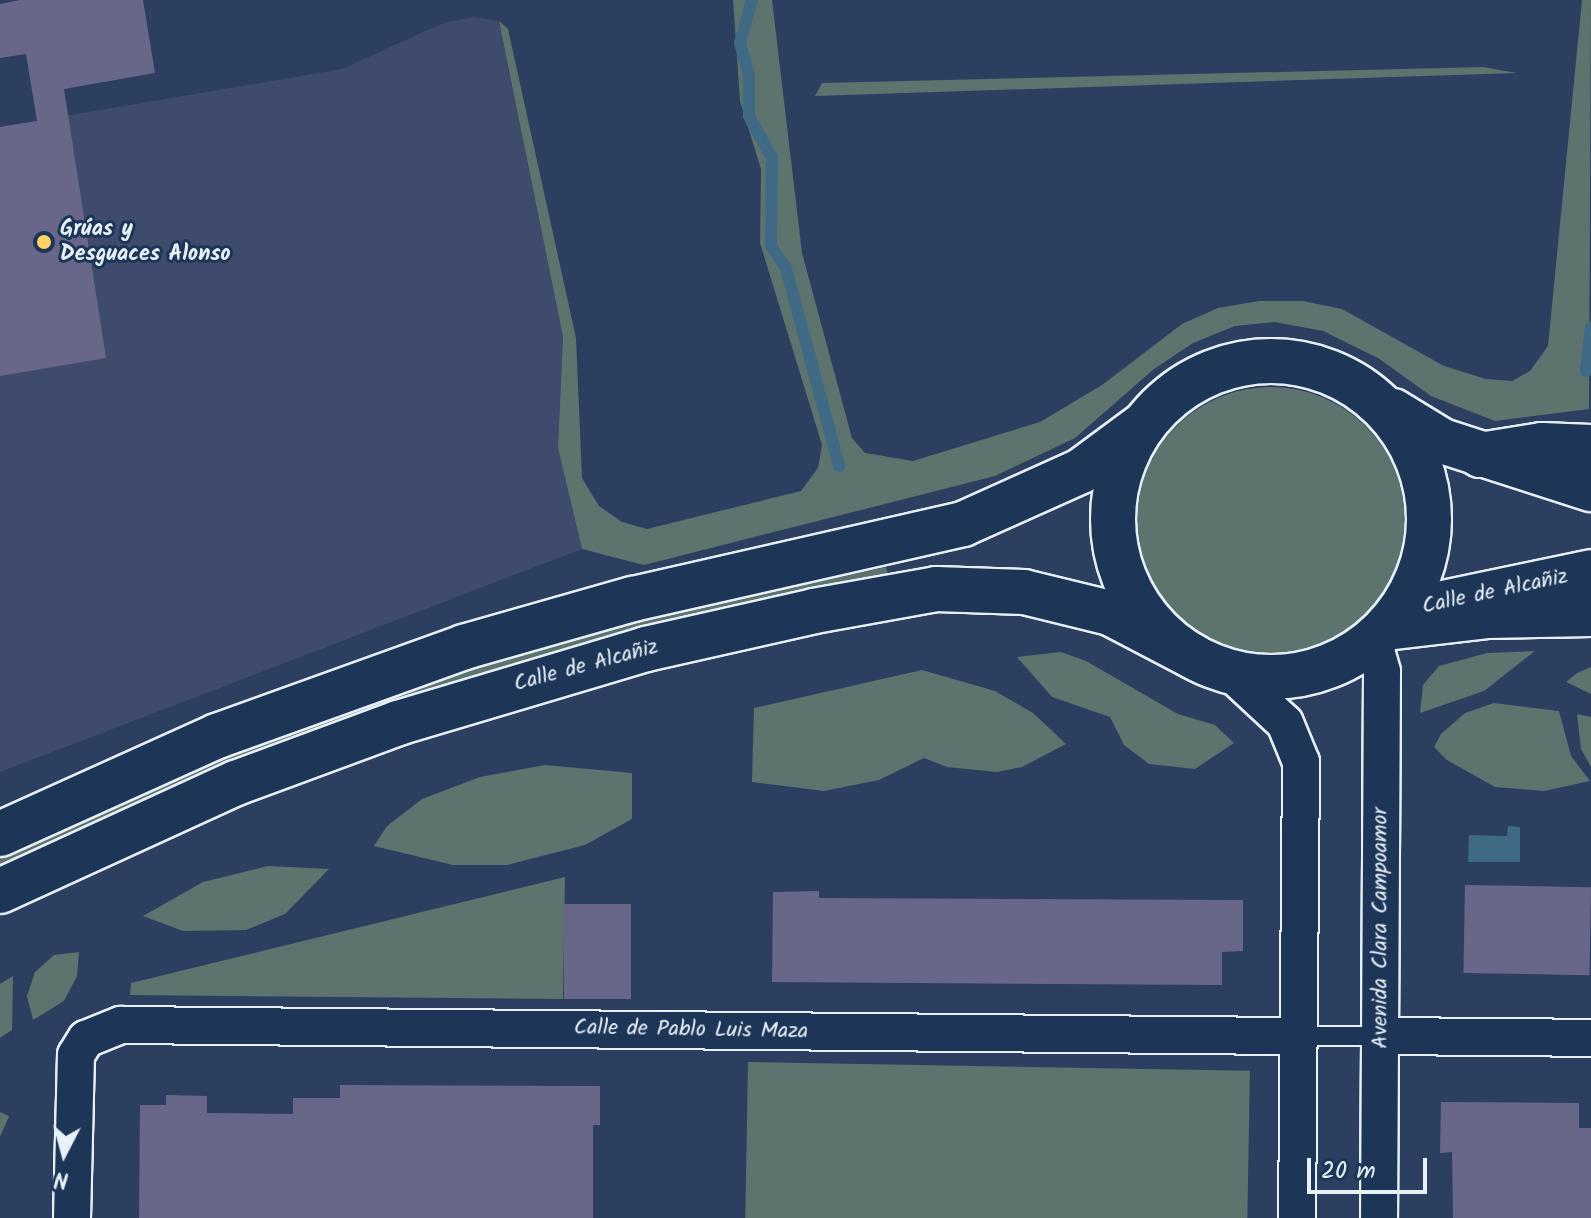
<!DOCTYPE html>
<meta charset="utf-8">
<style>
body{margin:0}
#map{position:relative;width:1591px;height:1218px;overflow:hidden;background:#2c3f61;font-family:Kalam,sans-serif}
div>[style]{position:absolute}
.built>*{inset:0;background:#3e4b6d}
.green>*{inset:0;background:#5d736e;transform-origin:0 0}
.round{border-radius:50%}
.water>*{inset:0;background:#3f6a86}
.stream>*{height:12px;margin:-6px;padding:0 6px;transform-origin:6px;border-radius:6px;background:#3f6a86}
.building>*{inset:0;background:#696789;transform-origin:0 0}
.roads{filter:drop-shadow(2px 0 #e8f1f8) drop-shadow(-2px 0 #e8f1f8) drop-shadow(0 2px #e8f1f8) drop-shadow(0 -2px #e8f1f8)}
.lane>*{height:18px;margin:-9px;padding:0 9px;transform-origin:9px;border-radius:9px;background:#1d3557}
.street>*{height:36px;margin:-18px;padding:0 18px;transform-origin:18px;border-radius:18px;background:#1d3557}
.secondary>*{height:44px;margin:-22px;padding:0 22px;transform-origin:22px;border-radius:22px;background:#1d3557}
.primary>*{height:44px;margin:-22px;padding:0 22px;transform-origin:22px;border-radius:22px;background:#1d3557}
.primary>.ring{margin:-22px;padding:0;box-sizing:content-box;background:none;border:44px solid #1d3557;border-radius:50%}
.dots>*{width:22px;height:22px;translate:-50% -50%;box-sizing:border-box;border:4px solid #1d3557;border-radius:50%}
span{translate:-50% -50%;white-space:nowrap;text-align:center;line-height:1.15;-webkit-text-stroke:6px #1d3557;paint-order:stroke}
.poi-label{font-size:22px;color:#e8f1f8;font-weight:700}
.left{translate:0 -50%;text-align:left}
.street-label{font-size:22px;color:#e8f1f8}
.north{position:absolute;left:24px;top:1114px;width:80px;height:80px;-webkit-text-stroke:6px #1d3557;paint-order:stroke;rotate:186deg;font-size:22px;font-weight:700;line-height:32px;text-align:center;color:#e8f1f8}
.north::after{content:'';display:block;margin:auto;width:28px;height:36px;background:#e8f1f8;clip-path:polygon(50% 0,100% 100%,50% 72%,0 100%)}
.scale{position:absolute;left:1307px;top:1158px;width:120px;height:36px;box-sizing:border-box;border:4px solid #e8f1f8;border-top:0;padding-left:10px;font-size:24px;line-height:28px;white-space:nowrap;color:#e8f1f8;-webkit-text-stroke:6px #1d3557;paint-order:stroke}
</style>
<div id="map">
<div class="built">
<i style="clip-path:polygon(472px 17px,499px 21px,563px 337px,558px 448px,582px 549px,0 772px,0 127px,342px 69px,441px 24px)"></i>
</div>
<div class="green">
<i style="clip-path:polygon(733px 0,772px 0,802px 253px,852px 438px,865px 453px,913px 461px,1040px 422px,1102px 385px,1182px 324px,1218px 308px,1259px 301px,1303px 301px,1342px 309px,1444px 366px,1486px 379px,1512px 381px,1530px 371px,1548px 346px,1582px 0,1591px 0,1589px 409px,1495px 421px,1431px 396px,1378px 358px,1323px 331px,1274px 322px,1235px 326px,1193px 343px,1154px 369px,1075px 438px,995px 476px,644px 565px,582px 549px,558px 448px,563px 337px,499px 21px,508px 29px,576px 338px,582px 478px,599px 506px,622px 522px,647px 529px,801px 491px,818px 468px,822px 445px,760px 243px,761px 169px,740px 101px)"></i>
<i style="clip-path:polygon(1483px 67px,1517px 73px,815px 96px,822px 83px)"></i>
<i class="round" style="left:1137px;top:387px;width:268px;height:268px"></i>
<i style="clip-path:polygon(886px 567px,888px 575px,640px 629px,391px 703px,148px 797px,0 867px,0 857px,225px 756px,470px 667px,638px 620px)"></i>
<i style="clip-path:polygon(1535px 651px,1484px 691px,1420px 713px,1423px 685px,1439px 666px,1487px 653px)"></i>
<i style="clip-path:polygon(1061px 652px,1086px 661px,1178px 714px,1215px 725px,1234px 743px,1195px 769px,1149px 764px,1124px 745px,1110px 717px,1052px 697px,1017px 657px)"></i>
<i style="clip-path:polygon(1591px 667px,1591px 694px,1566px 682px,1577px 673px)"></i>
<i style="clip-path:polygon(922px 670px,995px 691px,1033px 713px,1066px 744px,1022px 767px,997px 772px,947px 767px,924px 758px,879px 780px,824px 791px,752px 782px,754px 708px)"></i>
<i style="clip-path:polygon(1494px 703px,1559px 711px,1571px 756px,1590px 781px,1544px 791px,1495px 787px,1447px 760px,1434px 747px,1441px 734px,1465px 713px)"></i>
<i style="clip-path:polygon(1577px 714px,1591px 717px,1591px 767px,1581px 749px)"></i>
<i style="clip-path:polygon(545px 765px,632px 773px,632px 819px,585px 845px,507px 865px,453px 865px,374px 846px,387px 826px,422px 799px,480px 777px)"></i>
<i style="clip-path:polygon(268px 866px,329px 869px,285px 914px,246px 930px,183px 931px,143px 916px,203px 882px)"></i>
<i style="clip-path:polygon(565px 877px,563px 999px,130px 995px,131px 983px)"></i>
<i style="clip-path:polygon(79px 952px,77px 976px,64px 1001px,33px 1020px,27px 996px,35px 972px,54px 955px)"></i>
<i style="clip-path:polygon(13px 976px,12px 1030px,0 1038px,0 984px)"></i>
<i style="left:748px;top:1062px;width:502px;height:156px;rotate:1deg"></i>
<i style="left:0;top:1112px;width:10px;height:59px;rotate:24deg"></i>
</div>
<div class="water">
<i style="clip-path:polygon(1508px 826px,1520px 827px,1520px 862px,1468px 862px,1469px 835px,1507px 836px)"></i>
</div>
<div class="stream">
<i style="left:752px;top:0;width:45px;rotate:105.6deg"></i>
<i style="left:740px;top:43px;width:33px;rotate:74deg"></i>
<i style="left:749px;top:75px;width:41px;rotate:90deg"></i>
<i style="left:749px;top:116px;width:48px;rotate:61.3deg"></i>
<i style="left:772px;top:158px;width:88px;rotate:90.7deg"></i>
<i style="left:771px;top:246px;width:27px;rotate:56deg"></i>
<i style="left:786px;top:268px;width:205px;rotate:75deg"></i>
<i style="left:1586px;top:371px;width:44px;rotate:-83.5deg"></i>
</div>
<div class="building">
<i style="clip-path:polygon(20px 0,143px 0,155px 73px,64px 89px,106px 358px,0 376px,0 127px,37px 121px,26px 54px,0 58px,0 4px)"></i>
<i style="left:1465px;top:885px;width:126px;height:88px;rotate:1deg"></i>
<i style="clip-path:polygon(819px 891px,819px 898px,1243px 900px,1243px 951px,1222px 952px,1222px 985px,772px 982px,773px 892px)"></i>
<i style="left:564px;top:904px;width:67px;height:95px"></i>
<i style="clip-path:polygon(340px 1085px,600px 1086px,600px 1125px,593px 1125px,593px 1218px,139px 1218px,140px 1105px,166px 1105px,166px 1095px,207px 1096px,207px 1113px,293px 1114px,293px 1098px,340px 1098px)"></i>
<i style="clip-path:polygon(1441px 1102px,1579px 1103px,1579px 1128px,1591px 1128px,1591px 1218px,1453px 1218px,1452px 1152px,1440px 1153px)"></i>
</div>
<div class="roads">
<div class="lane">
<i style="left:1299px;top:1036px;width:81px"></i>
</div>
<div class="street">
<i style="left:1373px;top:640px;width:33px;rotate:74deg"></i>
<i style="left:1382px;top:672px;width:546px;rotate:90.31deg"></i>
<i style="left:1229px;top:671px;width:76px;rotate:42.9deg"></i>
<i style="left:1285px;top:723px;width:42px;rotate:67.7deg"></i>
<i style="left:1301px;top:762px;width:456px;rotate:90.5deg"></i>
<i style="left:1380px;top:1036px;width:211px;rotate:0.5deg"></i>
<i style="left:72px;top:1218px;width:163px;rotate:-88.6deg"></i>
<i style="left:76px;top:1055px;width:19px;rotate:-58deg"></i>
<i style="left:86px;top:1039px;width:38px;rotate:-22deg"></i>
<i style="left:121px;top:1025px;width:1178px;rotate:0.54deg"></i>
</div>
<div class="secondary">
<i style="left:1480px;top:455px;width:63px;rotate:-9.2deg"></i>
<i style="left:1542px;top:445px;width:49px;rotate:2.3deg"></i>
<i style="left:1386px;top:628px;width:101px;rotate:-6.8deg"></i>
<i style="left:1486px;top:616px;width:105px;rotate:-1.1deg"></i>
</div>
<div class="primary">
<i class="ring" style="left:1113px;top:361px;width:272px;height:272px"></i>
<i style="left:1393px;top:411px;width:57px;rotate:31.5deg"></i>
<i style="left:1442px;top:441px;width:157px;rotate:17.9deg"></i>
<i style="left:1400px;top:612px;width:195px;rotate:-11.8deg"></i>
<i style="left:0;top:834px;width:238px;rotate:-24.3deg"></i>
<i style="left:217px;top:736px;width:263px;rotate:-19.8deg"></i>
<i style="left:464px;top:647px;width:176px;rotate:-15.9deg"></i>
<i style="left:633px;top:599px;width:338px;rotate:-12.8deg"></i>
<i style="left:963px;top:524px;width:129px;rotate:-24.2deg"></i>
<i style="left:1081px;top:471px;width:77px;rotate:-36.6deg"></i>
<i style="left:0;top:891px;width:260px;rotate:-24.6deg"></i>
<i style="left:236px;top:783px;width:173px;rotate:-20.3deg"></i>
<i style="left:398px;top:723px;width:259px;rotate:-16.6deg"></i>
<i style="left:646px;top:649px;width:172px;rotate:-12.7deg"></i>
<i style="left:814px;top:611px;width:124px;rotate:-10.2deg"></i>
<i style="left:936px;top:589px;width:88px;rotate:2deg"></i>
<i style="left:1024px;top:592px;width:89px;rotate:13.7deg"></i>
<i style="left:1110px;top:613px;width:95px;rotate:27.6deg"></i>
</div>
</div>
<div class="dots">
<i style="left:44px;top:242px;background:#ffd166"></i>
</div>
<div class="poi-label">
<span class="left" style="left:60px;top:242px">Grúas y<br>Desguaces Alonso</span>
</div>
<div class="street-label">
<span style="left:1495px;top:592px;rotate:-12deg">Calle de Alcañiz</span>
<span style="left:586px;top:666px;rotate:-15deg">Calle de Alcañiz</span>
<span style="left:1381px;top:928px;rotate:-90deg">Avenida Clara Campoamor</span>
<span style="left:691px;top:1030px;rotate:1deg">Calle de Pablo Luis Maza</span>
</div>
<div class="north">N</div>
<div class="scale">20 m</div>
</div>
